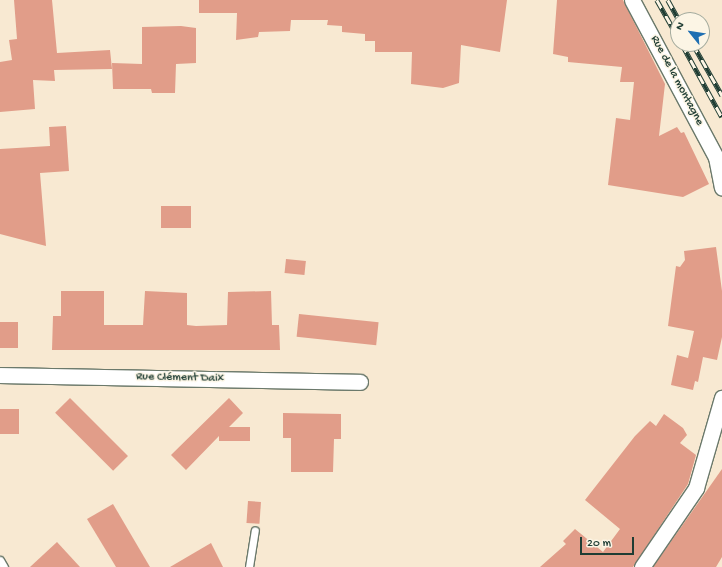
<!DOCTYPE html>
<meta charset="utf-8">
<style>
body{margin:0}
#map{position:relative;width:722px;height:567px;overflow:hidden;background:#f8e9d2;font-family:"Gochi Hand",sans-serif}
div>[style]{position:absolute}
.building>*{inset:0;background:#e19d89;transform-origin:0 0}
.roads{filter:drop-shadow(1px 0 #6b796b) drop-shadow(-1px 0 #6b796b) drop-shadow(0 1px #6b796b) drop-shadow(0 -1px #6b796b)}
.lane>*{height:7px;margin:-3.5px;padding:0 3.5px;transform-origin:3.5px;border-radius:3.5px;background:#fff}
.street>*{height:15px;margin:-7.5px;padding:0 7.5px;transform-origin:7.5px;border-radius:7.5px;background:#fff}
.rail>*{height:4.5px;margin-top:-2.25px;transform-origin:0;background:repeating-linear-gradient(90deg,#fcf5e5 0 9px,#1f3d34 0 18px);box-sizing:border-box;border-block:1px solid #1f3d34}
span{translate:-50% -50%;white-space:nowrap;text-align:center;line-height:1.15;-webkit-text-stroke:3px #fcf5e5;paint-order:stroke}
.street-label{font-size:12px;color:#1f3d34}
.north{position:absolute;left:670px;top:12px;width:40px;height:40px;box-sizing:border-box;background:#fcf5e5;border:1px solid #a4ab9e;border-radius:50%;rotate:300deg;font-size:11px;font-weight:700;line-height:16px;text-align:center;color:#1f3d34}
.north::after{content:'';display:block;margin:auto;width:14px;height:18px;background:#1f6fb2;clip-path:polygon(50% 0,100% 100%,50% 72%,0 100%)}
.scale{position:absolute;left:580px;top:537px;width:54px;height:18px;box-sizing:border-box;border:2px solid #1f3d34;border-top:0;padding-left:5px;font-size:12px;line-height:14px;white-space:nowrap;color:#1f3d34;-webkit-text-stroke:3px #fcf5e5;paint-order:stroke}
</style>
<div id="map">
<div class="building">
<i style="clip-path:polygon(14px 0,52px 0,57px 53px,110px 50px,112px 69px,54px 70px,55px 81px,33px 80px,35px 109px,0 112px,0 62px,12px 60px,9px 40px,17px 39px)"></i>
<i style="clip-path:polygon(199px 0,507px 0,500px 52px,461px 45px,459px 83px,443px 88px,411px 84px,412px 52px,375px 52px,375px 41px,365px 41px,365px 34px,342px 32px,342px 26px,327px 25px,328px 20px,291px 20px,290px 31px,259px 32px,258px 37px,236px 40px,237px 13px,199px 13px)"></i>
<i style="clip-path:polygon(557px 0,623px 0,665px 84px,659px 136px,677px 127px,681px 133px,684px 132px,709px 184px,683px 197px,608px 185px,616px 118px,630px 120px,634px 82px,620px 82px,622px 67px,568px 62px,568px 57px,553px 54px)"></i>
<i style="clip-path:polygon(181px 26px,196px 28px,196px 63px,176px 64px,175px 93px,152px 93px,151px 89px,113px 89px,112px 63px,142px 64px,142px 27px)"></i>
<i style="clip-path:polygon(66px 126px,69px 171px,40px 173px,46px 246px,0 234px,0 149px,50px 146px,49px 127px)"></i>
<i style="left:191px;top:206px;width:22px;height:30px;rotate:90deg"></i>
<i style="clip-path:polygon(716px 247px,722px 291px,722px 337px,717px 360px,703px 357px,698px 382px,695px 381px,693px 390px,671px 385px,677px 355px,688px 358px,694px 331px,668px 326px,676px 266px,680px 267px,685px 260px,684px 251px)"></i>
<i style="left:286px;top:259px;width:20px;height:14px;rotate:6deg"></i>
<i style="clip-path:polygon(61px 291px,104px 291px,104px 325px,143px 325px,145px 291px,187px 293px,187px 325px,196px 326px,227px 325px,228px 292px,271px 291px,272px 325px,279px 325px,280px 350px,52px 350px,53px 316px,61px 316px)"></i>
<i style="left:299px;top:314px;width:80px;height:23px;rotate:6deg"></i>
<i style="left:0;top:322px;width:18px;height:26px"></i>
<i style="left:70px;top:398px;width:82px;height:21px;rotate:45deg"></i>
<i style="clip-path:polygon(229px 398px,243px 413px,229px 427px,250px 427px,250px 441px,219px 441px,219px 436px,186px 470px,171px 455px)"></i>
<i style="left:0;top:409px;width:19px;height:25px"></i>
<i style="clip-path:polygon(283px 413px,341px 414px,341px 439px,334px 439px,333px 472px,291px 472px,291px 438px,283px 438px)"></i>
<i style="clip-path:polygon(664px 414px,683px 428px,687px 435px,680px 443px,696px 455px,688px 484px,633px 567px,540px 567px,566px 544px,563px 541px,575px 529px,603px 552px,620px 529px,585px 500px,635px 436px,650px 421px,656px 426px)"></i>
<i style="clip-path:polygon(722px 469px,722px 557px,716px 567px,653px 567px)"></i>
<i style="left:248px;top:501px;width:13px;height:22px;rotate:4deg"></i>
<i style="clip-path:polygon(113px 504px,150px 567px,116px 567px,87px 519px)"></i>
<i style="clip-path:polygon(57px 542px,80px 567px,30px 567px)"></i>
<i style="clip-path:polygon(211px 543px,223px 567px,170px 567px)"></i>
</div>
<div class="roads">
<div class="lane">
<i style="left:0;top:560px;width:8px;rotate:60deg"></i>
<i style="left:249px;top:567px;width:37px;rotate:-81deg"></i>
</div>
<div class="street">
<i style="left:632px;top:0;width:178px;rotate:61.9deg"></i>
<i style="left:716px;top:157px;width:31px;rotate:79deg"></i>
<i style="left:0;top:375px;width:360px;rotate:1.1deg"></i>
<i style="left:642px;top:567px;width:96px;rotate:-55.6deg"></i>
<i style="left:696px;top:488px;width:94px;rotate:-73.9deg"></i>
</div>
</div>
<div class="rail">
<i style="left:657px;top:0;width:43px;rotate:60.4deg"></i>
<i style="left:668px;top:0;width:23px;rotate:61deg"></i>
<i style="left:682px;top:44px;width:83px;rotate:61.3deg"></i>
<i style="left:693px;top:44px;width:59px;rotate:60.4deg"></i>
</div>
<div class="street-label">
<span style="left:676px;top:81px;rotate:62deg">Rue de la montagne</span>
<span style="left:180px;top:379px;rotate:1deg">Rue Clément Daix</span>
</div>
<div class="north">N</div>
<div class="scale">20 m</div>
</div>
